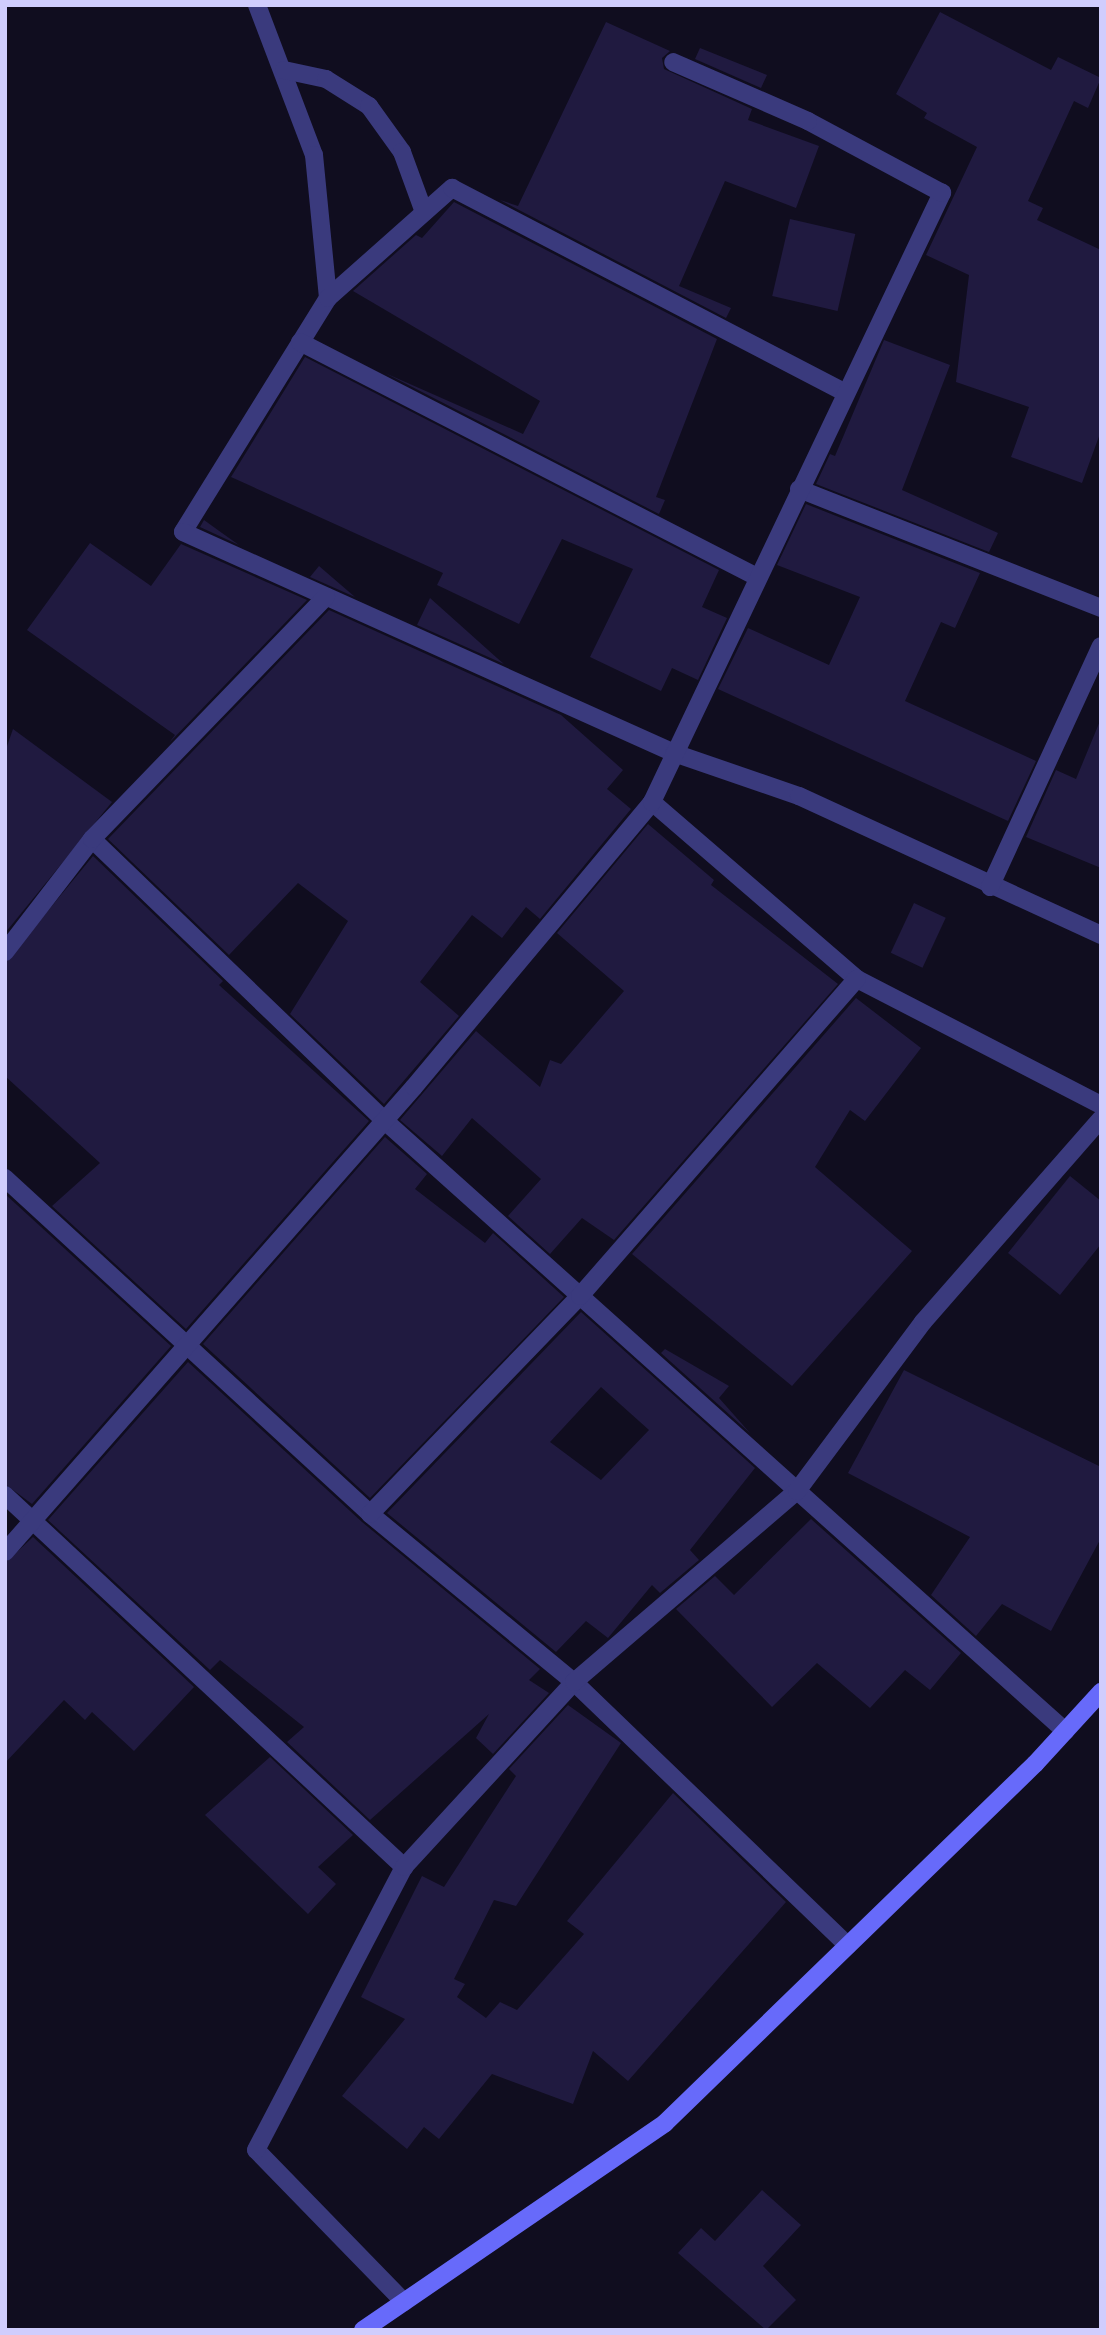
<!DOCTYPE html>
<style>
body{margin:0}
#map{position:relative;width:1106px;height:2335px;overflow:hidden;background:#100d1f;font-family:"Golos Text",sans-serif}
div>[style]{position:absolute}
.building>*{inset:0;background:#201a40;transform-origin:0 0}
.street>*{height:18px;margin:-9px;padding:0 9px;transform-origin:9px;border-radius:9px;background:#3a3a7d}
.secondary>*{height:18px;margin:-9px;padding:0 9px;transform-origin:9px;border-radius:9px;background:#676afa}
span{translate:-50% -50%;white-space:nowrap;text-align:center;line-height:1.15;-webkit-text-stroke:5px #100d1f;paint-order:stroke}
.frame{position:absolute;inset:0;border:7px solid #d0cdfd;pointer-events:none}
</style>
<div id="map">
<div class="building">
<i style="clip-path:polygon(940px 12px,1051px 70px,1058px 57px,1101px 78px,1088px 108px,1074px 101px,1028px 201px,1043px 208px,1037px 220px,1101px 250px,1101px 431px,1082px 483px,1011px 457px,1029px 407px,956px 382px,969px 275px,926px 255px,977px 147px,924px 118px,927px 113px,896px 94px)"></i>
<i style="clip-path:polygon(606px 22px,670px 51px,662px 58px,664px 69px,752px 109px,748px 120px,819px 146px,796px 208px,725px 181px,679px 286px,731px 308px,726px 318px,500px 200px,518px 206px)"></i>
<i style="clip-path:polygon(700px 48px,767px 75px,761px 88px,695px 59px)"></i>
<i style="clip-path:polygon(454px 202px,717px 339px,656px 497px,665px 500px,659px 514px,385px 373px,523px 434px,540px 401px,353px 291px,416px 235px,422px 238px)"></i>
<i style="left:790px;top:219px;width:67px;height:79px;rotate:13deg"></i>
<i style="clip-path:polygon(884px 340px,950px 365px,902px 490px,998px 533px,989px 552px,816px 484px,830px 454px,835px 456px)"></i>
<i style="clip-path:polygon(305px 357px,719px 570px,702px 607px,727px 618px,698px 680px,672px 668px,661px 691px,590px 657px,633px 569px,562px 539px,519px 624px,437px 585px,443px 573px,231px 477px)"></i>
<i style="clip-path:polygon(806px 504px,980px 573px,955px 628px,941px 622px,905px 701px,1036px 761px,1008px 821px,718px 689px,748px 628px,829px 665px,860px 597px,777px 565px)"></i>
<i style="clip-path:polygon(204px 520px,222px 533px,239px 545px,200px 527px)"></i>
<i style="clip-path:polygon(90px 543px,151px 586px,181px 544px,307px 600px,169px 743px,175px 735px,27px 630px)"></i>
<i style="clip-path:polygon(319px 566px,355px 597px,310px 577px)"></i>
<i style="clip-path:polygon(430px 598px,497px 658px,504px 664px,417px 625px)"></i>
<i style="clip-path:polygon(329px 610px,561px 715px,623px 770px,607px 789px,631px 809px,540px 919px,526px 907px,502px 938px,472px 915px,420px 982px,459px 1016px,384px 1104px,290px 1014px,348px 921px,298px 883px,229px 955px,108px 839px)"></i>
<i style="clip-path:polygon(1100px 721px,1101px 721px,1101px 868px,1026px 837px,1056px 770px,1076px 779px)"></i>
<i style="clip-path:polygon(13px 729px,112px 802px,5px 933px,5px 752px)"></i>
<i style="clip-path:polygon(648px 824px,714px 880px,711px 885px,838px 984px,614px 1240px,582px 1218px,550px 1254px,508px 1216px,541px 1179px,472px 1118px,442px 1156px,400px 1120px,476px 1031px,540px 1087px,550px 1060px,561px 1064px,624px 991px,557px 933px)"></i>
<i style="clip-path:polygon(93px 856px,223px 981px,219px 985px,369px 1121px,186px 1329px,52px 1206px,100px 1163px,5px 1076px,5px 963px)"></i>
<i style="left:914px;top:903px;width:35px;height:55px;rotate:25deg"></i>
<i style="clip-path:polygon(856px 998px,921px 1048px,865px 1121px,850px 1110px,815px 1167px,912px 1251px,792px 1386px,632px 1254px)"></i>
<i style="clip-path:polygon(385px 1137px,427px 1174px,415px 1189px,485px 1243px,493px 1233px,564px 1297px,370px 1498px,203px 1344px)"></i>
<i style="clip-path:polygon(1070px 1176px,1101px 1201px,1101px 1244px,1060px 1295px,1008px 1253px)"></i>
<i style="clip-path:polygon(5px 1194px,171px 1346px,32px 1504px,5px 1484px)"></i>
<i style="clip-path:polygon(evenodd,581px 1312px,755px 1468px,690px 1550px,699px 1560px,660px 1593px,652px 1585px,608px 1638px,586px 1621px,556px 1652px,387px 1513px,581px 1312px,601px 1387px,649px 1430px,601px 1480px,550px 1442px,601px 1387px)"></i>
<i style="clip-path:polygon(665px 1349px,729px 1386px,719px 1398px,750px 1433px,661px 1353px)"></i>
<i style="clip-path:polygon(188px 1362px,362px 1522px,540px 1669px,529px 1680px,549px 1693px,493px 1754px,476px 1738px,489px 1714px,370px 1820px,287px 1742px,304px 1727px,220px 1660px,210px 1670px,48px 1520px)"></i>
<i style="clip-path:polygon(904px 1370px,1101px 1467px,1101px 1538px,1051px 1631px,1002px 1604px,976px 1636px,931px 1595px,970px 1537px,848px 1473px)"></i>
<i style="clip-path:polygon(811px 1519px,961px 1653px,930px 1690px,905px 1670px,870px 1708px,817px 1663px,772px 1707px,676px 1609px,715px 1576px,734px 1595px)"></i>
<i style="clip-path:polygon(33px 1537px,194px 1687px,134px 1751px,92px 1712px,85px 1720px,64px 1700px,5px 1763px,5px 1563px)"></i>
<i style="clip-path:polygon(568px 1705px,621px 1743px,516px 1906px,494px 1900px,454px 1979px,465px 1984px,457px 1997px,486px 2018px,500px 2002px,517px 2010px,584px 1934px,567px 1921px,673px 1793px,786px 1902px,628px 2081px,593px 2051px,573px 2104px,492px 2074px,439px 2139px,424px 2127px,407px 2149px,342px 2096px,405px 2019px,361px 1997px,422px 1876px,444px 1887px,516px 1776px,509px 1769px)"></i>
<i style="clip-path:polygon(270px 1757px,353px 1835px,318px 1867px,336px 1884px,308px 1914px,205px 1815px)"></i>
<i style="clip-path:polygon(762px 2190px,801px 2225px,763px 2266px,796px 2300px,766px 2330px,678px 2253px,701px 2228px,715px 2241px)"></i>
</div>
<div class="street">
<i style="left:257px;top:5px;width:160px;rotate:69.2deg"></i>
<i style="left:314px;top:155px;width:144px;rotate:84.4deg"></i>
<i style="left:328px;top:298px;width:275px;rotate:121.8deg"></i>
<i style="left:183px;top:532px;width:538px;rotate:24.23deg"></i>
<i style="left:674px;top:753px;width:132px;rotate:19deg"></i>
<i style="left:799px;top:796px;width:332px;rotate:24.7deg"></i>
<i style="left:284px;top:70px;width:43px;rotate:12.1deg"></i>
<i style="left:326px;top:79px;width:51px;rotate:32.1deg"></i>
<i style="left:369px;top:106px;width:57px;rotate:54.3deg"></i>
<i style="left:402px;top:152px;width:64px;rotate:69.9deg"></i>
<i style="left:328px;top:298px;width:166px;rotate:-41.6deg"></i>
<i style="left:452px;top:188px;width:443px;rotate:27.5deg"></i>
<i style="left:300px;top:342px;width:514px;rotate:27.21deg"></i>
<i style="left:799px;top:489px;width:325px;rotate:21.5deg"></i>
<i style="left:652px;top:802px;width:271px;rotate:40.8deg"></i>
<i style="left:857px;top:979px;width:275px;rotate:27.3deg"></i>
<i style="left:92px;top:839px;width:407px;rotate:43.9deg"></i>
<i style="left:385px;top:1121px;width:914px;rotate:41.89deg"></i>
<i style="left:990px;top:887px;width:265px;rotate:-65.3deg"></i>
<i style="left:5px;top:952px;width:143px;rotate:-52.4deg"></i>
<i style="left:92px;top:839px;width:337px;rotate:-46deg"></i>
<i style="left:5px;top:1178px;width:496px;rotate:42.6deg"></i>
<i style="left:370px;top:1514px;width:264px;rotate:39.5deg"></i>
<i style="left:574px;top:1682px;width:380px;rotate:43.9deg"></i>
<i style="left:5px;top:1495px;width:546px;rotate:42.99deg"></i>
<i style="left:370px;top:1514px;width:303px;rotate:-46.1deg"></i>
<i style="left:580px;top:1296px;width:421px;rotate:-48.9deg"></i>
<i style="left:5px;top:1552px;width:619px;rotate:-48.67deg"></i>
<i style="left:414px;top:1087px;width:371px;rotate:-50.1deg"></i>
<i style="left:652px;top:802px;width:675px;rotate:-64.54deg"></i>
<i style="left:942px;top:193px;width:152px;rotate:-151.8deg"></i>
<i style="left:808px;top:121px;width:147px;rotate:-156.4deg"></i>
<i style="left:404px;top:2302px;width:212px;rotate:-134.2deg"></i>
<i style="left:256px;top:2150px;width:319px;rotate:-62.4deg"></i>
<i style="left:404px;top:1867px;width:251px;rotate:-47.4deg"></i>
<i style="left:574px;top:1682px;width:294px;rotate:-40.6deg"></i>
<i style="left:797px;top:1491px;width:211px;rotate:-53.3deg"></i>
<i style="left:923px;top:1322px;width:270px;rotate:-48.8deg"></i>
</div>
<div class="secondary">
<i style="left:363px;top:2330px;width:366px;rotate:-34.4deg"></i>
<i style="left:665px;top:2123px;width:516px;rotate:-44.14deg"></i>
<i style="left:1035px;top:1764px;width:98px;rotate:-47.5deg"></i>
</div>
<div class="frame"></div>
</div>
